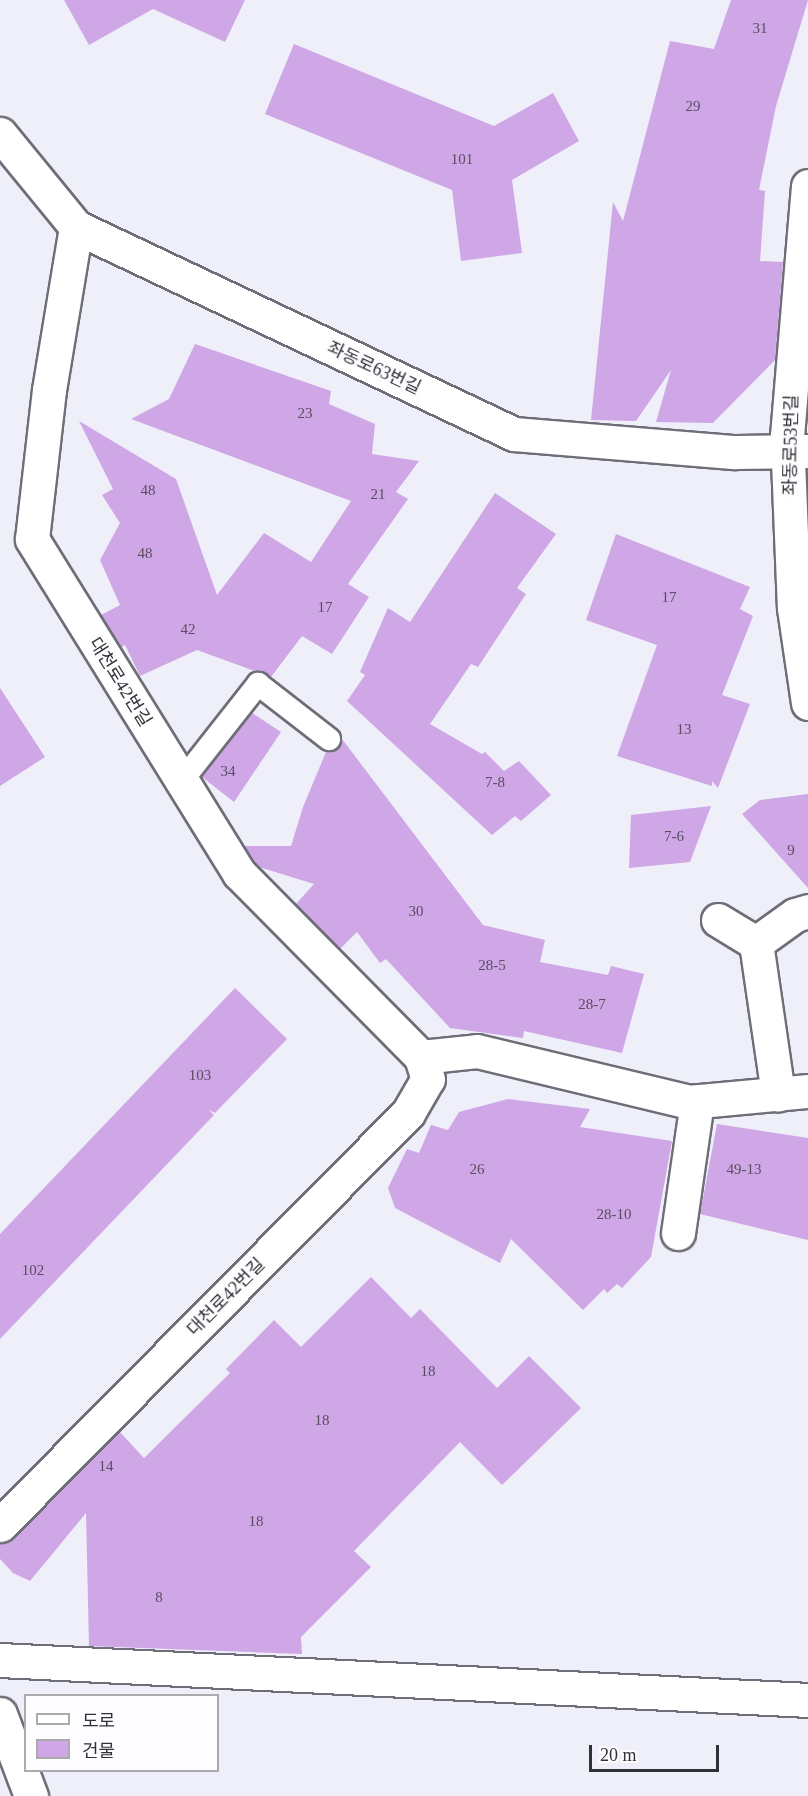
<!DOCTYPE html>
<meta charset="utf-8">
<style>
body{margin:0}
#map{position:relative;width:808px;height:1796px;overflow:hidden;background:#eeeff9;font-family:"Times New Roman","Noto Sans KR",serif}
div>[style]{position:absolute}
.building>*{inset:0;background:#cfa6e6}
.roads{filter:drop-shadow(2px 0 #6d6e77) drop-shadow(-2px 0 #6d6e77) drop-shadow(0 2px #6d6e77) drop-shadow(0 -2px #6d6e77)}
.service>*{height:22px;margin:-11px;padding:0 11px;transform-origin:11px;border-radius:11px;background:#fff}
.minor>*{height:33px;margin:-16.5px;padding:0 16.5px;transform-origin:16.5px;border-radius:16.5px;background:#fff}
span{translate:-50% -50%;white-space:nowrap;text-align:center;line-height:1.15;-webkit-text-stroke:6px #fdfdff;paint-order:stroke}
.number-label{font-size:15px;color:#584e60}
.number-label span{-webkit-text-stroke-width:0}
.street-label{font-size:18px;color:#303134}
.legend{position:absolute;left:24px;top:1694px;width:195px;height:78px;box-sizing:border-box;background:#fdfdff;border:2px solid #ababae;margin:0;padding:8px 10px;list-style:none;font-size:18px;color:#303134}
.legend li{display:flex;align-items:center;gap:12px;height:30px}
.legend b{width:30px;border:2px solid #ababae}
.scale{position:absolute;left:589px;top:1745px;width:130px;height:27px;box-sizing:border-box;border:3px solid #303134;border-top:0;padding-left:8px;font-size:18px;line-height:21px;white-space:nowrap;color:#303134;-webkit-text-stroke:4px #fdfdff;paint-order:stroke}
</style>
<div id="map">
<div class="building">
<i style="clip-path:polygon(64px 0,245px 0,225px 42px,153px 9px,89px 45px)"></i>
<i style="clip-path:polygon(731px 0,808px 0,776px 106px,759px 190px,765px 191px,760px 261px,783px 262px,775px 360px,713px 423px,656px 422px,671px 370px,636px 421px,591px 420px,613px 202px,623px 221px,670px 41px,714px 49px)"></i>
<i style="clip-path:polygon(294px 44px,494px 126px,553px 93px,579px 141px,512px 180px,522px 253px,461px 261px,452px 190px,265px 114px)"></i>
<i style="clip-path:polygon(195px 344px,331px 391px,329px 404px,375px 424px,372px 454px,419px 461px,396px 492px,408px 499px,348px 584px,369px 597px,332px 654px,302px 636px,271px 677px,197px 650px,140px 676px,125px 645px,121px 647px,101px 615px,120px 605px,100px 560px,120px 523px,102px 495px,113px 489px,79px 421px,176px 479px,217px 595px,264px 533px,311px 562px,351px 501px,131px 419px,169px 399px)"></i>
<i style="clip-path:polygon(495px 493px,556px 534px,517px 588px,526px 594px,478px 667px,471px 664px,430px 724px,482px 754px,485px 752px,504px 771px,519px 761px,551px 795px,521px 821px,515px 816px,492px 835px,347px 701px,365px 675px,360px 672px,388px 608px,410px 622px)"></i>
<i style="clip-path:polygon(616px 534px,750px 587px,740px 609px,753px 616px,722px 695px,750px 704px,718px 788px,712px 781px,712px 786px,617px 756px,657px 645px,586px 620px)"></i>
<i style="clip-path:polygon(0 688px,45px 757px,0 786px)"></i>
<i style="clip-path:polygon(252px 713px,281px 732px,234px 802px,202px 777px)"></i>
<i style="clip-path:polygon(342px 739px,483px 925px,545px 940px,540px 962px,608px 975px,611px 966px,644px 974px,622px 1053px,524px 1031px,523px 1038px,450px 1028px,386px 959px,380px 963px,357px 932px,340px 949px,296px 904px,314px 884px,259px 867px,254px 861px,244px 846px,291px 846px,303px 807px,326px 752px,339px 748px)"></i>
<i style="clip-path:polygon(808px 794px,808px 888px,742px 814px,760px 800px)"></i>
<i style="clip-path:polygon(711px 806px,690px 862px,629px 868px,631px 815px)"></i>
<i style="clip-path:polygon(235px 988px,287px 1039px,215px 1113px,209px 1110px,214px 1115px,0 1339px,0 1234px)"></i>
<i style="clip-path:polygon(508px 1099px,590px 1109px,580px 1127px,672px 1141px,651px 1257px,622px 1288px,617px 1284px,607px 1293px,604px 1289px,583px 1310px,511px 1239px,500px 1263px,395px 1208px,388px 1188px,407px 1149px,419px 1153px,431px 1125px,448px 1130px,459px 1112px)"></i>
<i style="clip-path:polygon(717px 1124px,808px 1138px,808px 1240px,700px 1214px)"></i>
<i style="clip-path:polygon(371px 1277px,411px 1318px,420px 1309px,497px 1388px,529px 1356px,581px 1408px,502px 1485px,460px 1442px,354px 1551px,371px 1567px,301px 1637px,302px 1654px,89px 1646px,86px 1513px,30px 1581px,13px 1573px,0 1559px,0 1543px,13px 1538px,119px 1431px,144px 1458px,230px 1373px,226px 1369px,274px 1320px,301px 1347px)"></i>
</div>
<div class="roads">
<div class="service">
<i style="left:181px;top:782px;width:125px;rotate:-51.8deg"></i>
<i style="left:258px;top:684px;width:90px;rotate:37.8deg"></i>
</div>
<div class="minor">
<i style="left:0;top:134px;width:120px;rotate:50.7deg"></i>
<i style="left:76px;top:227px;width:484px;rotate:25.3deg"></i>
<i style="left:514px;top:434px;width:222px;rotate:4.7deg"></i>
<i style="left:735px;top:452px;width:73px;rotate:-0.8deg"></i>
<i style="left:808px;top:186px;width:250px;rotate:94.8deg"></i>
<i style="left:787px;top:435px;width:173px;rotate:87.7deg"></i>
<i style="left:794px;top:608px;width:96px;rotate:81.6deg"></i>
<i style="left:718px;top:920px;width:44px;rotate:31.2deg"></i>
<i style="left:756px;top:943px;width:48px;rotate:-35.7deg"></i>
<i style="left:795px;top:915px;width:14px;rotate:-17deg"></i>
<i style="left:756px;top:943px;width:153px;rotate:81.7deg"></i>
<i style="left:421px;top:1057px;width:56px;rotate:-6.1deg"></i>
<i style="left:477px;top:1051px;width:218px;rotate:13.5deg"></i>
<i style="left:689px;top:1102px;width:120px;rotate:-5.3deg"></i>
<i style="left:678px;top:1233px;width:133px;rotate:-81.8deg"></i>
<i style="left:0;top:1525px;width:580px;rotate:-45.28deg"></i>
<i style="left:408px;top:1113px;width:39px;rotate:-60deg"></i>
<i style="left:428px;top:1079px;width:23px;rotate:-108deg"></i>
<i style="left:421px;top:1057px;width:259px;rotate:-134.7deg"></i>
<i style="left:239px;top:873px;width:393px;rotate:-121.8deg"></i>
<i style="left:32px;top:539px;width:150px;rotate:-83.5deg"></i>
<i style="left:49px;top:390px;width:165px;rotate:-80.6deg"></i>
<i style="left:0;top:1660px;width:809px;rotate:2.83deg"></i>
<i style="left:0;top:1714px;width:88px;rotate:69.3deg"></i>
</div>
</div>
<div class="number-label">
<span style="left:760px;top:29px">31</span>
<span style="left:693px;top:107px">29</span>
<span style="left:462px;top:160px">101</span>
<span style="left:305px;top:414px">23</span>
<span style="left:148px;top:491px">48</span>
<span style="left:378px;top:495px">21</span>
<span style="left:145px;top:554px">48</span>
<span style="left:669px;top:598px">17</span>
<span style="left:325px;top:608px">17</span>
<span style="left:188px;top:630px">42</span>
<span style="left:684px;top:730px">13</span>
<span style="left:228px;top:772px">34</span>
<span style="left:495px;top:783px">7-8</span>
<span style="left:674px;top:837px">7-6</span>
<span style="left:791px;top:851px">9</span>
<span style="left:416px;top:912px">30</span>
<span style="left:492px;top:966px">28-5</span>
<span style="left:592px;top:1005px">28-7</span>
<span style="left:200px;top:1076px">103</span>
<span style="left:477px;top:1170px">26</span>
<span style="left:744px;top:1170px">49-13</span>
<span style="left:614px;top:1215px">28-10</span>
<span style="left:33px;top:1271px">102</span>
<span style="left:428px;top:1372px">18</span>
<span style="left:322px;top:1421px">18</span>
<span style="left:106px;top:1467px">14</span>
<span style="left:256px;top:1522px">18</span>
<span style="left:159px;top:1598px">8</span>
</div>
<div class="street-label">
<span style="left:374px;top:368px;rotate:25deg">좌동로63번길</span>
<span style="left:791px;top:445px;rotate:-89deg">좌동로53번길</span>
<span style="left:120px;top:682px;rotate:58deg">대천로42번길</span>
<span style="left:226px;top:1297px;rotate:-45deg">대천로42번길</span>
</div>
<ul class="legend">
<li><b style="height:8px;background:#fff"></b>도로</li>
<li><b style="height:16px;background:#cfa6e6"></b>건물</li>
</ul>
<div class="scale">20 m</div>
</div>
